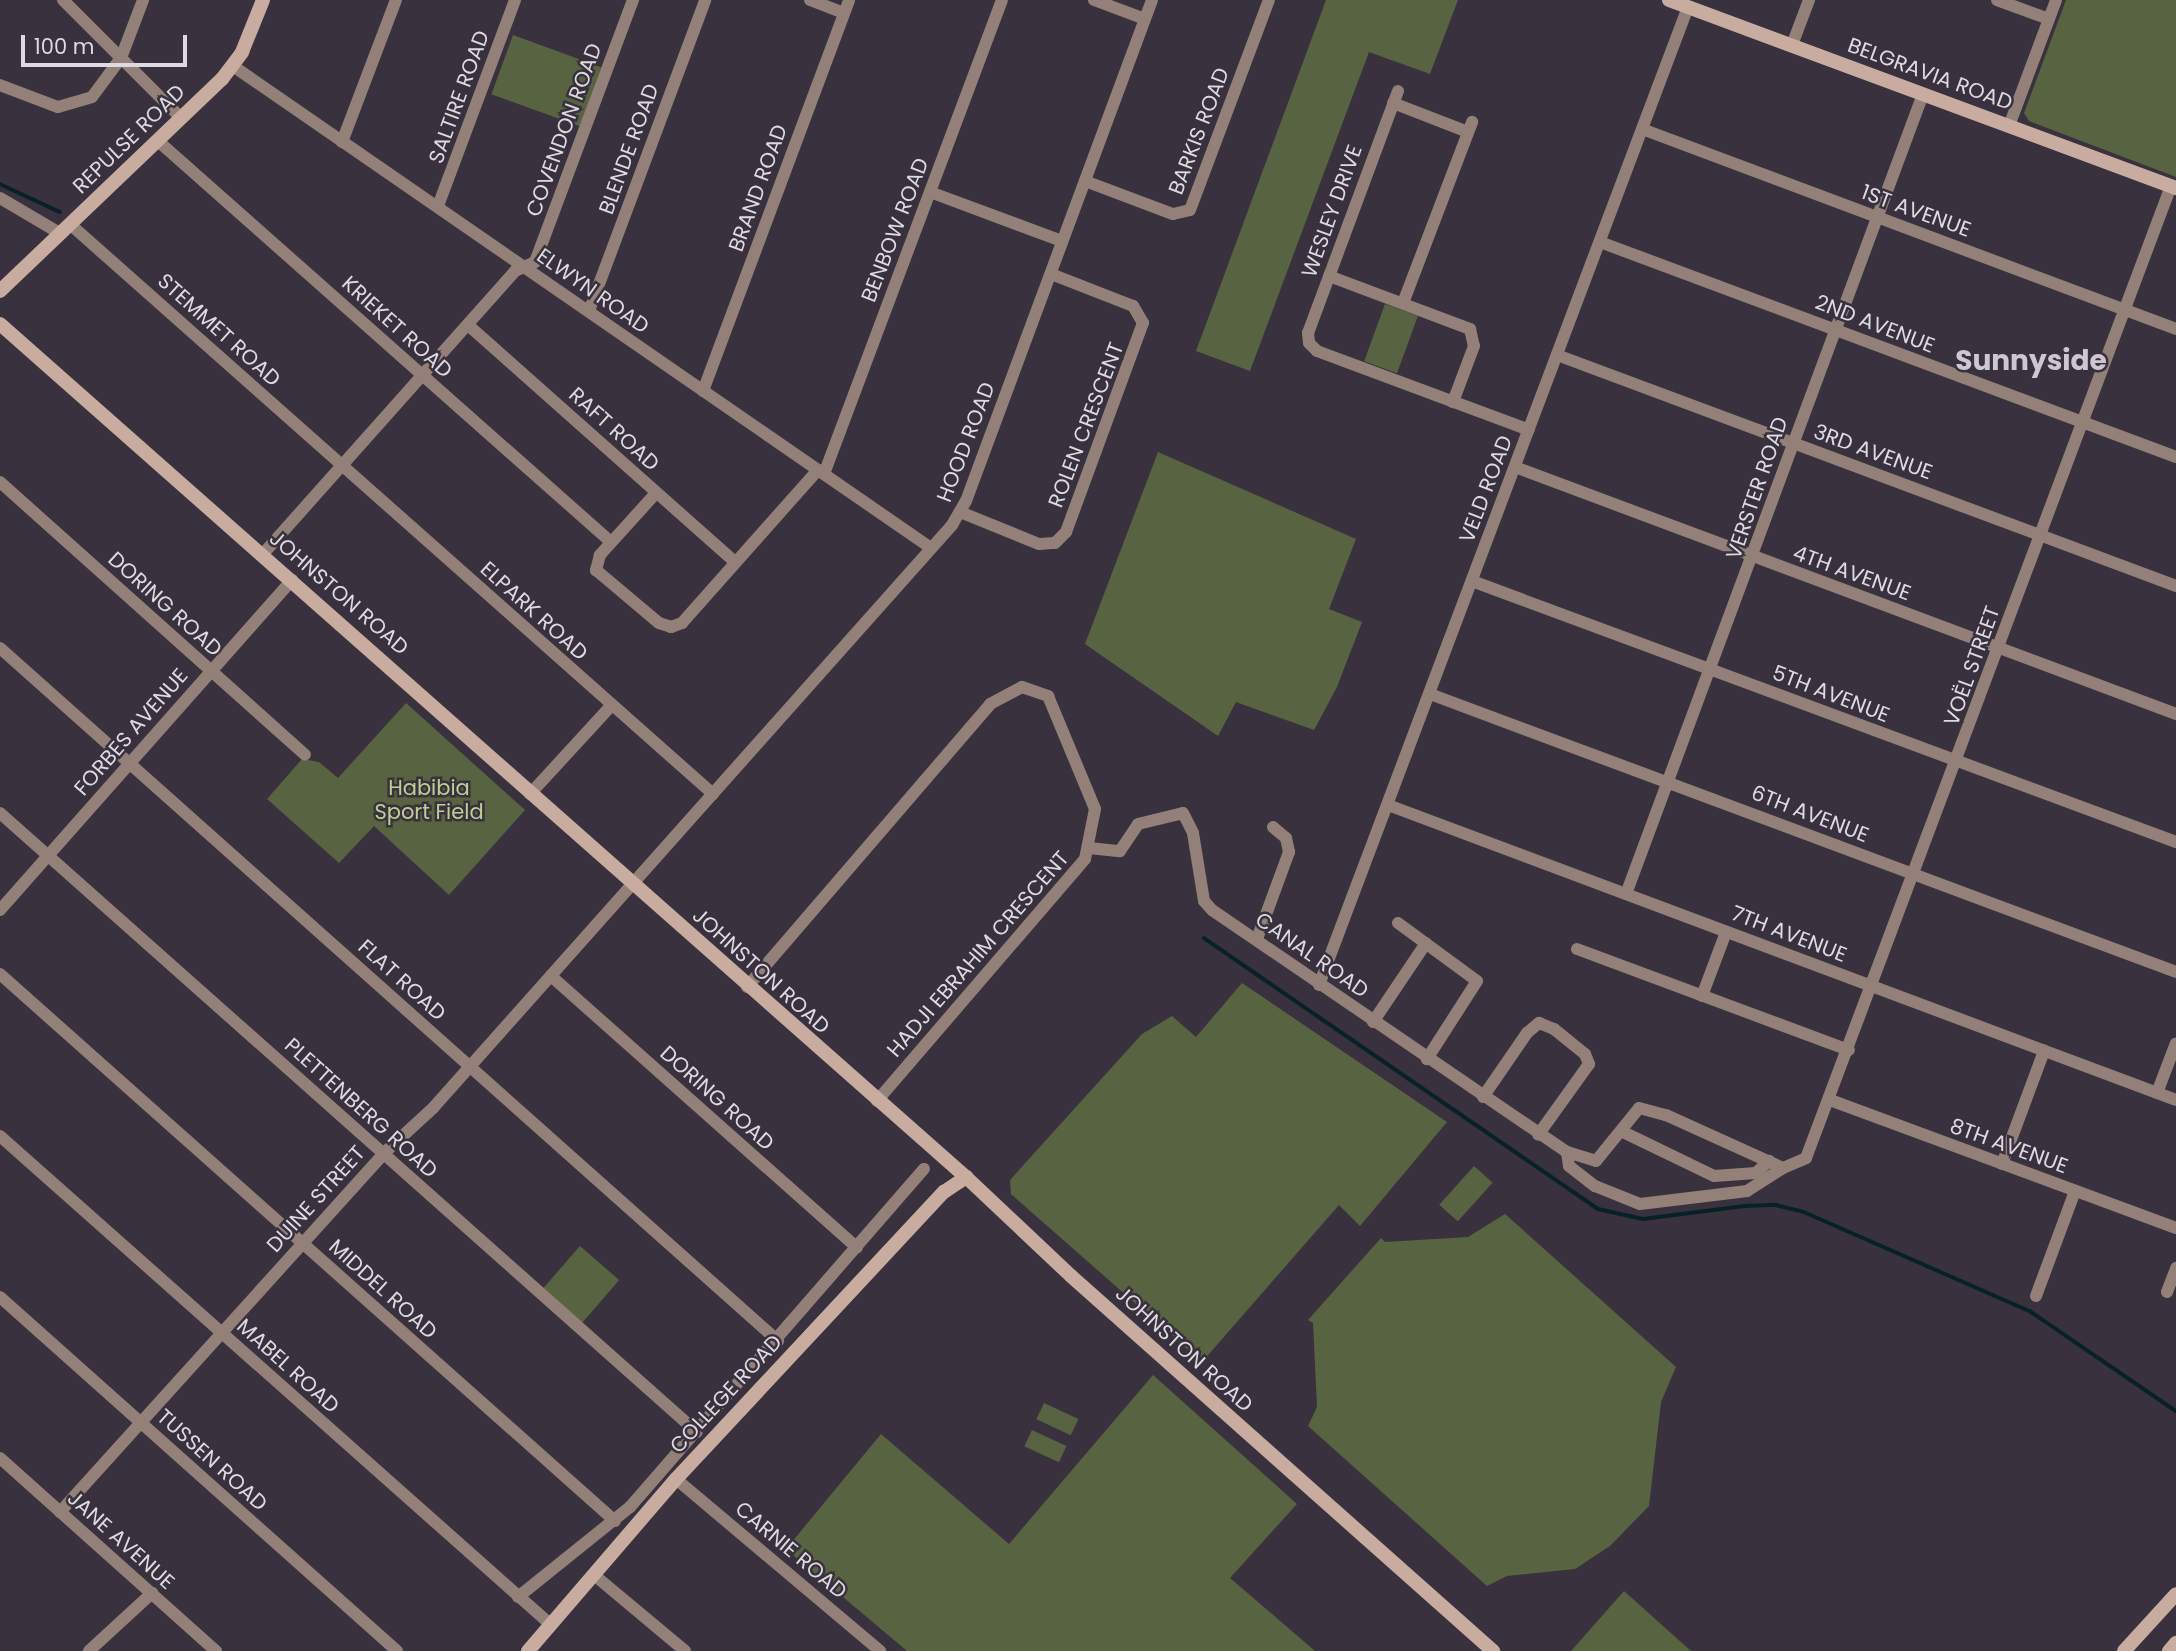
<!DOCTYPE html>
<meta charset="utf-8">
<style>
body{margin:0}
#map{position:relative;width:2176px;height:1651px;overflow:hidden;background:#39313d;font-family:Poppins,sans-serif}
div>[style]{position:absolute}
.green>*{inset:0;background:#586441;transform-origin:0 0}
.stream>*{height:3.5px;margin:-1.75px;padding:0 1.75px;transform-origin:1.75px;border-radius:1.75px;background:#072227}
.street>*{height:12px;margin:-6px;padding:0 6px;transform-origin:6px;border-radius:6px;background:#938179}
.secondary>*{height:14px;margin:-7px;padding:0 7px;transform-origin:7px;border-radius:7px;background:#c8ac9f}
span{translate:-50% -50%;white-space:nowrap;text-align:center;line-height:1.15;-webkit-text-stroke:5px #39313d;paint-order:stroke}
.street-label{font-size:21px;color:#dfdae2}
.park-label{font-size:21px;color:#bbd091}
.district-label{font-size:28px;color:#cfc6d4;font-weight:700}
.scale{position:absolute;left:21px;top:35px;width:166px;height:32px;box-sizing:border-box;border:4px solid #dfdae2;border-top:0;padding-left:9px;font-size:21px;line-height:24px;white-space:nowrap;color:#dfdae2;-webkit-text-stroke:5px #39313d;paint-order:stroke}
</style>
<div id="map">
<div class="green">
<i style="clip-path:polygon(1326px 0,1458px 0,1430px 74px,1369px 52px,1250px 371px,1196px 351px)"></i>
<i style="clip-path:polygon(2066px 0,2176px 0,2176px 177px,2029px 121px,2024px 113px)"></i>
<i style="left:513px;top:35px;width:94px;height:63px;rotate:20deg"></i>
<i style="left:1385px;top:304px;width:35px;height:61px;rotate:20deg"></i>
<i style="clip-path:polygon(1158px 452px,1356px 539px,1329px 609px,1362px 622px,1337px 687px,1314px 730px,1236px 702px,1218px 736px,1085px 644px)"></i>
<i style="clip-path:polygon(406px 703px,525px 810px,449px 895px,374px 826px,339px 863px,267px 799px,302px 759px,319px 762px,338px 778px)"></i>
<i style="clip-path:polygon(1242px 983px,1447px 1122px,1360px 1226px,1339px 1205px,1202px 1362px,1011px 1194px,1010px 1180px,1142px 1034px,1172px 1016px,1196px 1037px)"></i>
<i style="left:1474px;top:1166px;width:25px;height:52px;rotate:42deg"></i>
<i style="clip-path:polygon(1505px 1214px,1676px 1367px,1661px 1402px,1649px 1506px,1610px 1546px,1575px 1569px,1507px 1576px,1487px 1586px,1308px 1426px,1317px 1407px,1313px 1323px,1308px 1320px,1381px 1238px,1385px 1242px,1468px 1237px)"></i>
<i style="left:580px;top:1246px;width:52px;height:57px;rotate:41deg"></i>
<i style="clip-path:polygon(1153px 1375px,1297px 1504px,1230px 1578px,1315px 1651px,907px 1651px,786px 1549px,881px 1434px,1009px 1544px)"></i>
<i style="left:1044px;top:1403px;width:38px;height:18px;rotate:25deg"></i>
<i style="left:1032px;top:1430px;width:38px;height:18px;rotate:25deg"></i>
<i style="clip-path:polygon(1624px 1591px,1691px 1651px,1571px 1651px)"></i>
</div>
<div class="stream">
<i style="left:0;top:184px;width:66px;rotate:25deg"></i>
<i style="left:1204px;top:938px;width:478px;rotate:34.5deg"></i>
<i style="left:1598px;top:1209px;width:46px;rotate:12.5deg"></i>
<i style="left:1643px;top:1219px;width:102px;rotate:-7.3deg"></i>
<i style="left:1744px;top:1206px;width:32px;rotate:-2deg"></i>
<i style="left:1776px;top:1205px;width:29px;rotate:14deg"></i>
<i style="left:1804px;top:1212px;width:247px;rotate:23.7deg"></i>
<i style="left:2030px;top:1311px;width:177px;rotate:34.4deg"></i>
</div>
<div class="street">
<i style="left:63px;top:0;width:167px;rotate:45deg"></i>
<i style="left:810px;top:0;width:36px;rotate:21deg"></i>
<i style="left:1094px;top:0;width:54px;rotate:20.4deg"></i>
<i style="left:1997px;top:0;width:55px;rotate:20.1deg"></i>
<i style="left:1792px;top:45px;width:48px;rotate:-69.3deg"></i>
<i style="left:233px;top:66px;width:848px;rotate:34.63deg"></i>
<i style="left:0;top:85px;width:62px;rotate:20.8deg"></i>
<i style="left:58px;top:107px;width:35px;rotate:-16deg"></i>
<i style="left:92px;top:97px;width:49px;rotate:-53.4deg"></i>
<i style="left:121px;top:58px;width:62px;rotate:-69.2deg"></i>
<i style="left:1398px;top:91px;width:258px;rotate:110.4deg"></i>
<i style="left:1308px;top:333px;width:10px;rotate:84deg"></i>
<i style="left:1309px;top:343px;width:11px;rotate:45deg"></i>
<i style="left:1317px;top:351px;width:226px;rotate:20.4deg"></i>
<i style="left:1393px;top:103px;width:80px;rotate:21.1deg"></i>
<i style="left:2009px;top:126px;width:134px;rotate:-69.5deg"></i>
<i style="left:1642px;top:129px;width:570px;rotate:20.53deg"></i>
<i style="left:158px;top:141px;width:605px;rotate:41.52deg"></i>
<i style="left:342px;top:142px;width:152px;rotate:-69.2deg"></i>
<i style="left:1085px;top:181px;width:94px;rotate:20.6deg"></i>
<i style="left:1173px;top:214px;width:17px;rotate:-13deg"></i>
<i style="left:1190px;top:210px;width:224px;rotate:-69.4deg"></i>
<i style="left:930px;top:192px;width:141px;rotate:20.4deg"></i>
<i style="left:0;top:198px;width:71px;rotate:30.5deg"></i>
<i style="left:438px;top:206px;width:220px;rotate:-69.5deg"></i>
<i style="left:71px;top:225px;width:858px;rotate:41.55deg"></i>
<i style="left:1600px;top:242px;width:615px;rotate:20.47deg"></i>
<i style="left:1329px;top:276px;width:151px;rotate:20.6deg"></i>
<i style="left:1470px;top:329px;width:17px;rotate:77deg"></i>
<i style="left:1474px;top:346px;width:60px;rotate:110.6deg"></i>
<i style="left:1403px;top:303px;width:194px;rotate:-69.1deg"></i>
<i style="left:589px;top:311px;width:332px;rotate:-69.5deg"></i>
<i style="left:468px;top:325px;width:357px;rotate:41.6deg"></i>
<i style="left:1557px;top:355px;width:661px;rotate:20.46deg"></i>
<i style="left:703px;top:391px;width:417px;rotate:-69.5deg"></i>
<i style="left:1515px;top:467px;width:706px;rotate:20.49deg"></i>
<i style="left:824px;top:474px;width:506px;rotate:-69.42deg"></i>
<i style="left:0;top:482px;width:409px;rotate:41.8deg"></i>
<i style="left:656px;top:493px;width:84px;rotate:132.1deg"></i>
<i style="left:600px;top:555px;width:16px;rotate:105deg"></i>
<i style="left:596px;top:570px;width:82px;rotate:40.1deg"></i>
<i style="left:659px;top:623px;width:13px;rotate:18deg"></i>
<i style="left:671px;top:627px;width:12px;rotate:-20deg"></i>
<i style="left:682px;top:623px;width:205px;rotate:-48.4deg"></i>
<i style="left:960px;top:512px;width:85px;rotate:22.1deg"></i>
<i style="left:1039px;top:544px;width:16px;rotate:-4deg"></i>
<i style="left:1055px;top:543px;width:16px;rotate:-45deg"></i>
<i style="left:1066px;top:532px;width:223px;rotate:-69.8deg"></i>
<i style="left:1143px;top:323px;width:20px;rotate:-120deg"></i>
<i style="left:1133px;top:306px;width:88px;rotate:-158.7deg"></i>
<i style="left:263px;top:554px;width:379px;rotate:-48.3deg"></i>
<i style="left:515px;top:271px;width:22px;rotate:-24deg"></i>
<i style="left:535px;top:262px;width:280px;rotate:-69.5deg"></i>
<i style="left:1472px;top:581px;width:751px;rotate:20.34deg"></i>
<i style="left:0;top:648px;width:1042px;rotate:41.69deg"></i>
<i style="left:1430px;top:694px;width:796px;rotate:20.44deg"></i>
<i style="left:530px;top:794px;width:120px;rotate:-47.4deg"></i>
<i style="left:1388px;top:805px;width:841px;rotate:20.52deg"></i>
<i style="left:0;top:813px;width:932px;rotate:41.61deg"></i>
<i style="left:1089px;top:848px;width:31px;rotate:6deg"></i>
<i style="left:1120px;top:851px;width:32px;rotate:-56deg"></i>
<i style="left:1138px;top:824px;width:46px;rotate:-13.7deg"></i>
<i style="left:1183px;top:813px;width:22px;rotate:63deg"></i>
<i style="left:1193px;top:833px;width:69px;rotate:80.8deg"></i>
<i style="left:1204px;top:901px;width:12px;rotate:48deg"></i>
<i style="left:1212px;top:910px;width:430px;rotate:34.3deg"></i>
<i style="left:1567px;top:1152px;width:30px;rotate:17deg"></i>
<i style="left:1596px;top:1161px;width:68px;rotate:-50.9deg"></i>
<i style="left:1639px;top:1108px;width:28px;rotate:15deg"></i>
<i style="left:1666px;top:1115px;width:128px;rotate:24.4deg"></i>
<i style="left:1783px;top:1168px;width:25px;rotate:-23deg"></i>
<i style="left:1806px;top:1158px;width:1038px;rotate:-69.42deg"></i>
<i style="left:1626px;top:894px;width:853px;rotate:-69.63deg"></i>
<i style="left:0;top:910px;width:441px;rotate:-48.5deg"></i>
<i style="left:1398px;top:923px;width:98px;rotate:36.3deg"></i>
<i style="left:1477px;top:981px;width:93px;rotate:122.7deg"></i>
<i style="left:1257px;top:939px;width:93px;rotate:-69.8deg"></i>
<i style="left:1289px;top:852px;width:14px;rotate:-102deg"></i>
<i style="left:1286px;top:838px;width:17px;rotate:-140deg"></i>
<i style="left:1577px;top:949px;width:290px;rotate:20.4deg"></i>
<i style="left:0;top:974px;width:823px;rotate:41.65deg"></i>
<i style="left:551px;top:976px;width:409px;rotate:41.6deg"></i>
<i style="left:1319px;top:985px;width:1045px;rotate:-69.33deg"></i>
<i style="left:747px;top:987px;width:373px;rotate:-49.3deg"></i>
<i style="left:990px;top:704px;width:36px;rotate:-28deg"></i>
<i style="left:1022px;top:687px;width:28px;rotate:19deg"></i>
<i style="left:1048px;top:696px;width:122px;rotate:67.4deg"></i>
<i style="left:1095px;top:809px;width:51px;rotate:101.3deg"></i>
<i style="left:1085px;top:859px;width:319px;rotate:130.7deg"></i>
<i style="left:1702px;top:996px;width:68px;rotate:-69.4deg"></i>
<i style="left:1373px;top:1022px;width:95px;rotate:-56.1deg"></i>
<i style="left:2157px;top:1093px;width:53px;rotate:-69.2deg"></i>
<i style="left:1483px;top:1097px;width:78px;rotate:-55.5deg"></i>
<i style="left:1527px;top:1033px;width:16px;rotate:-40deg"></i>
<i style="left:1539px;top:1023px;width:16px;rotate:22deg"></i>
<i style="left:1554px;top:1029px;width:40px;rotate:39deg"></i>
<i style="left:1585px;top:1054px;width:11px;rotate:68deg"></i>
<i style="left:1589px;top:1064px;width:87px;rotate:125.7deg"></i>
<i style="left:1830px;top:1100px;width:369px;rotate:20.3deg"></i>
<i style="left:1621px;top:1131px;width:103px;rotate:25.8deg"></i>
<i style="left:1714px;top:1176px;width:42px;rotate:-4.1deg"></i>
<i style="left:1756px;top:1173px;width:18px;rotate:-43deg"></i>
<i style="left:0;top:1136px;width:735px;rotate:41.58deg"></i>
<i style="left:1567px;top:1152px;width:14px;rotate:82deg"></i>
<i style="left:1569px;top:1166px;width:33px;rotate:38deg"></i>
<i style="left:1595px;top:1186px;width:48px;rotate:21.8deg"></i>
<i style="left:1640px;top:1204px;width:108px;rotate:-6.9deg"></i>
<i style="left:1747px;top:1191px;width:43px;rotate:-32.6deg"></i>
<i style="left:2002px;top:1164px;width:121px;rotate:-69.6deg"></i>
<i style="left:2167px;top:1292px;width:26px;rotate:-69deg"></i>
<i style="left:2036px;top:1296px;width:112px;rotate:-69.6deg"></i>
<i style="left:0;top:1297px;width:532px;rotate:41.72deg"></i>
<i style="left:0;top:1458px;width:290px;rotate:41.8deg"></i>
<i style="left:676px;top:1479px;width:267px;rotate:40.1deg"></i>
<i style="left:60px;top:1512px;width:482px;rotate:-47.9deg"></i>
<i style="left:383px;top:1154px;width:68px;rotate:-42.6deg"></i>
<i style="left:433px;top:1108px;width:781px;rotate:-48.32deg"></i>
<i style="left:952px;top:525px;width:28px;rotate:-60deg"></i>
<i style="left:966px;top:501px;width:534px;rotate:-69.63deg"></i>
<i style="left:593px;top:1574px;width:120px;rotate:39.9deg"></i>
<i style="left:518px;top:1597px;width:144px;rotate:-38.8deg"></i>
<i style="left:630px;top:1507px;width:448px;rotate:-49deg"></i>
<i style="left:89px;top:1651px;width:86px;rotate:-42.6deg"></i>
</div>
<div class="secondary">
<i style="left:1669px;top:0;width:541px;rotate:20.35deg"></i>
<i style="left:0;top:291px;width:307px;rotate:-43.7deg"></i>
<i style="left:222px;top:79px;width:34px;rotate:-53deg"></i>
<i style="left:242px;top:52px;width:56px;rotate:-68deg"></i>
<i style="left:0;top:324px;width:1289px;rotate:41.45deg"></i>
<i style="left:966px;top:1177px;width:144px;rotate:43.3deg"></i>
<i style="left:1071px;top:1276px;width:565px;rotate:41.63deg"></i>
<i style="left:528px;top:1651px;width:227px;rotate:-49.3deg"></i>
<i style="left:676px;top:1479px;width:393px;rotate:-47deg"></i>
<i style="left:944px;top:1192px;width:27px;rotate:-34deg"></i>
<i style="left:2124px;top:1651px;width:77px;rotate:-47.6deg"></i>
<i style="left:2169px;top:1651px;width:11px;rotate:-49deg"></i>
</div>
<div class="street-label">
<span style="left:1930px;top:74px;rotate:20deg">BELGRAVIA ROAD</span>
<span style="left:459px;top:97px;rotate:-70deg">SALTIRE ROAD</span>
<span style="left:564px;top:130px;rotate:-70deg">COVENDON ROAD</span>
<span style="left:1199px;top:131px;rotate:-69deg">BARKIS ROAD</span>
<span style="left:129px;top:139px;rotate:-44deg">REPULSE ROAD</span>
<span style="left:629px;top:149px;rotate:-70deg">BLENDE ROAD</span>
<span style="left:758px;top:188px;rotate:-70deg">BRAND ROAD</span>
<span style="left:1332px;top:211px;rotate:-70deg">WESLEY DRIVE</span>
<span style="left:1916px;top:211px;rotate:20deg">1ST AVENUE</span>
<span style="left:895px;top:230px;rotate:-69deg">BENBOW ROAD</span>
<span style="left:593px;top:291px;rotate:35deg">ELWYN ROAD</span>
<span style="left:1875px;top:324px;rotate:21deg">2ND AVENUE</span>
<span style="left:397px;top:327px;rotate:42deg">KRIEKET ROAD</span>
<span style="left:219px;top:330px;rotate:42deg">STEMMET ROAD</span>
<span style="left:1086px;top:425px;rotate:-69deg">ROLEN CRESCENT</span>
<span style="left:614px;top:429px;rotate:42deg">RAFT ROAD</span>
<span style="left:966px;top:442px;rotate:-69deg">HOOD ROAD</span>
<span style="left:1873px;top:452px;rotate:20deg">3RD AVENUE</span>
<span style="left:1757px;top:488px;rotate:-71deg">VERSTER ROAD</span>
<span style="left:1486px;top:489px;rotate:-69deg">VELD ROAD</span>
<span style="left:1852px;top:573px;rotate:20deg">4TH AVENUE</span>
<span style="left:339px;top:593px;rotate:41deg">JOHNSTON ROAD</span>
<span style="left:165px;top:604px;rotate:42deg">DORING ROAD</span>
<span style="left:534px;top:611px;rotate:42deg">ELPARK ROAD</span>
<span style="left:1972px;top:666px;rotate:-70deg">VOËL STREET</span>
<span style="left:1831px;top:694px;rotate:21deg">5TH AVENUE</span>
<span style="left:131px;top:732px;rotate:-49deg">FORBES AVENUE</span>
<span style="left:1810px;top:814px;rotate:21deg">6TH AVENUE</span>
<span style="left:1789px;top:934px;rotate:21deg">7TH AVENUE</span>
<span style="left:978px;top:954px;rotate:-49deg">HADJI EBRAHIM CRESCENT</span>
<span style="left:1312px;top:955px;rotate:35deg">CANAL ROAD</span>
<span style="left:761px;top:971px;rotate:42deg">JOHNSTON ROAD</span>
<span style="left:402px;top:980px;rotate:42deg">FLAT ROAD</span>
<span style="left:717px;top:1098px;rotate:42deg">DORING ROAD</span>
<span style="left:361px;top:1108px;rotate:42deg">PLETTENBERG ROAD</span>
<span style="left:2009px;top:1146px;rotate:20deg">8TH AVENUE</span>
<span style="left:316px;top:1199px;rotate:-48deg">DUINE STREET</span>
<span style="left:383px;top:1289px;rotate:42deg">MIDDEL ROAD</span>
<span style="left:1184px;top:1349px;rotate:42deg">JOHNSTON ROAD</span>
<span style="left:288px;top:1366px;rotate:42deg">MABEL ROAD</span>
<span style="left:726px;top:1394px;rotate:-47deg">COLLEGE ROAD</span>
<span style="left:212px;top:1460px;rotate:42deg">TUSSEN ROAD</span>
<span style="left:121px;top:1540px;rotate:42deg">JANE AVENUE</span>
<span style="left:791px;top:1550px;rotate:40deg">CARNIE ROAD</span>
</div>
<div class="park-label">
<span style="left:429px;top:800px">Habibia<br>Sport Field</span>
</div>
<div class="district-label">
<span style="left:2031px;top:361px">Sunnyside</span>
</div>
<div class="scale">100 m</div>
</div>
